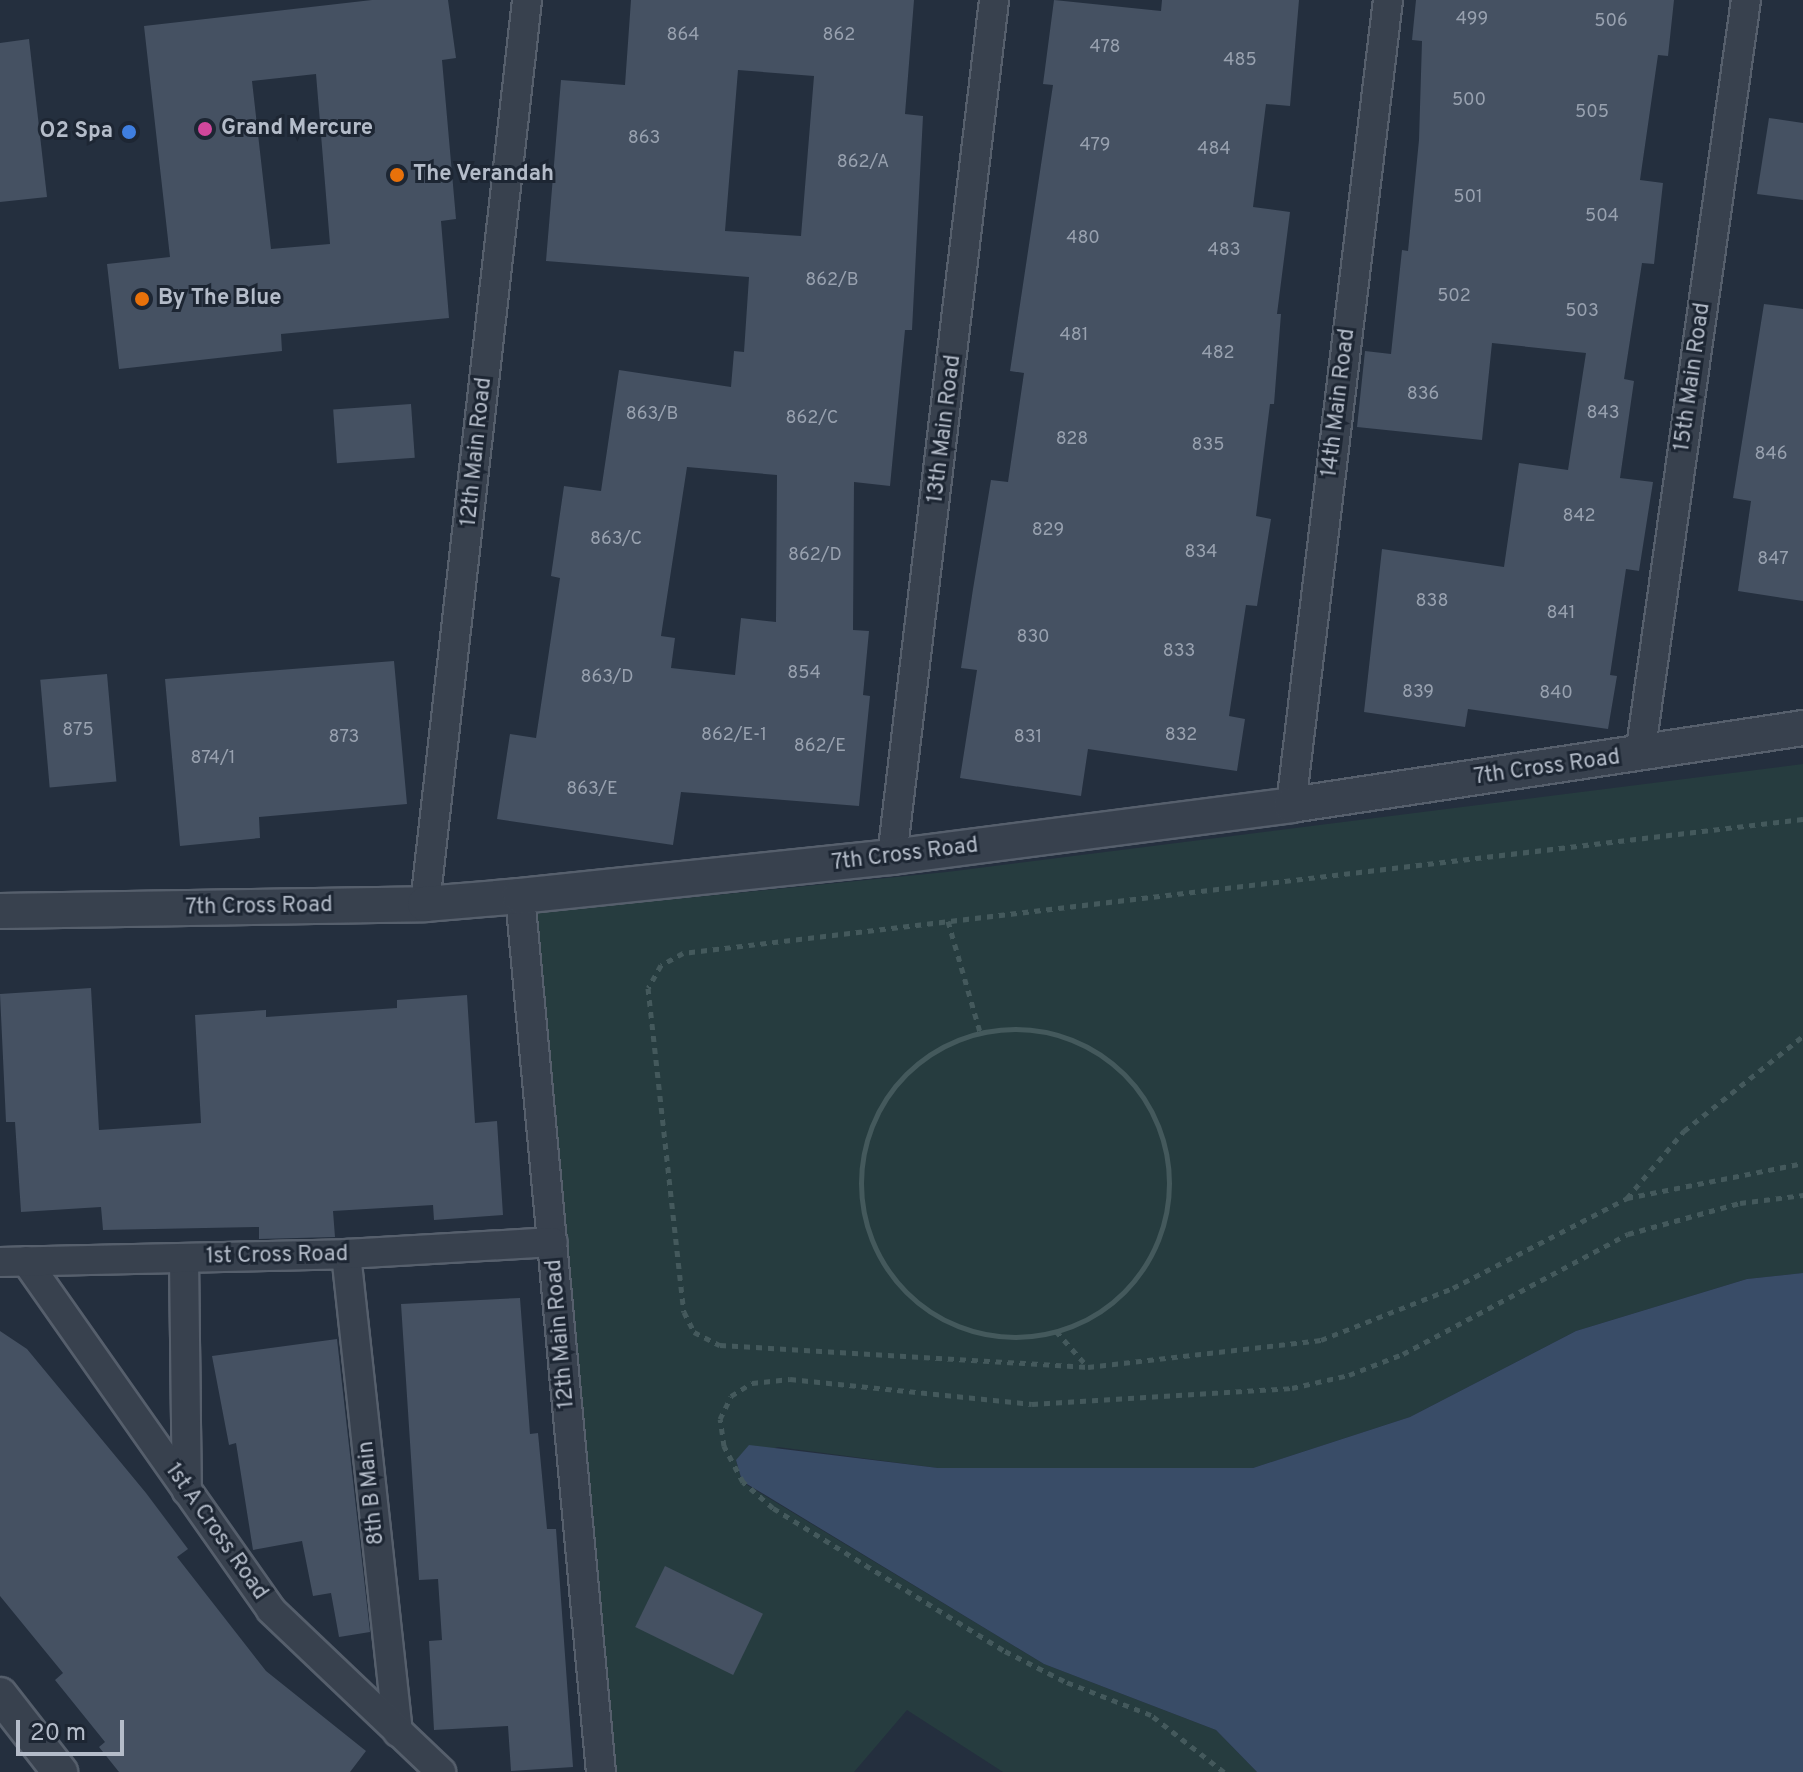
<!DOCTYPE html>
<style>
body{margin:0}
#map{position:relative;width:1803px;height:1772px;overflow:hidden;background:#242f3e;font-family:Overpass,sans-serif}
div>[style]{position:absolute}
.green>*{inset:0;background:#263c3f}
.water>*{inset:0;background:#394c67}
.building>*{inset:0;background:#455162;transform-origin:0 0}
.path>*{height:5px;margin-top:-2.5px;transform-origin:0;background:repeating-linear-gradient(90deg,#44595c 0 6px,transparent 0 12px)}
.path>.ring{margin:-2.5px;padding:0;box-sizing:content-box;background:none;border:5px solid #44595c;border-radius:50%}
.roads{filter:drop-shadow(2px 0 #565f6c) drop-shadow(-2px 0 #565f6c) drop-shadow(0 2px #565f6c) drop-shadow(0 -2px #565f6c)}
.minor>*{height:28px;margin:-14px;padding:0 14px;transform-origin:14px;border-radius:14px;background:#38414e}
.tertiary>*{height:34px;margin:-17px;padding:0 17px;transform-origin:17px;border-radius:17px;background:#38414e}
.dots>*{width:22px;height:22px;translate:-50% -50%;box-sizing:border-box;border:4px solid #1d2633;border-radius:50%}
span{translate:-50% -50%;white-space:nowrap;text-align:center;line-height:1.15;-webkit-text-stroke:6px #1d2633;paint-order:stroke}
.number-label{font-size:18px;color:#98a1af}
.number-label span{-webkit-text-stroke-width:0}
.poi-label{font-size:22px;color:#b4bcc9;font-weight:700}
.left{translate:0 -50%;text-align:left}
.right{translate:-100% -50%;text-align:right}
.street-label{font-size:22px;color:#b4bcc9}
.scale{position:absolute;left:16px;top:1720px;width:108px;height:36px;box-sizing:border-box;border:4px solid #b4bcc9;border-top:0;padding-left:10px;font-size:24px;line-height:28px;white-space:nowrap;color:#b4bcc9;-webkit-text-stroke:6px #1d2633;paint-order:stroke}
</style>
<div id="map">
<div class="green">
<i style="clip-path:polygon(1803px 764px,1803px 1273px,1747px 1279px,1576px 1331px,1410px 1417px,1253px 1468px,938px 1468px,778px 1447px,736px 1460px,742px 1482px,1044px 1664px,1216px 1730px,1257px 1772px,1003px 1772px,907px 1710px,854px 1772px,601px 1772px,515px 915px,947px 872px)"></i>
</div>
<div class="water">
<i style="clip-path:polygon(1803px 1273px,1803px 1772px,1257px 1772px,1216px 1730px,1044px 1664px,742px 1481px,736px 1460px,749px 1445px,938px 1468px,1253px 1468px,1410px 1417px,1576px 1331px,1747px 1279px)"></i>
</div>
<div class="building">
<i style="clip-path:polygon(evenodd,372px 0,448px 0,456px 58px,442px 60px,456px 219px,441px 221px,449px 318px,281px 334px,282px 351px,119px 369px,107px 264px,170px 257px,144px 26px,372px 0,316px 74px,330px 244px,271px 249px,252px 81px,316px 74px)"></i>
<i style="clip-path:polygon(evenodd,631px 0,914px 0,905px 114px,923px 116px,912px 330px,905px 330px,890px 486px,854px 482px,853px 630px,869px 631px,863px 695px,870px 696px,859px 806px,681px 792px,673px 845px,497px 819px,510px 734px,536px 738px,560px 578px,551px 576px,564px 486px,601px 491px,619px 370px,731px 387px,734px 351px,744px 352px,749px 277px,546px 261px,561px 80px,625px 85px,631px 0,738px 70px,814px 76px,801px 236px,725px 231px,738px 70px,631px 0,687px 467px,777px 475px,776px 622px,741px 618px,735px 675px,671px 668px,675px 638px,661px 636px,687px 467px)"></i>
<i style="clip-path:polygon(1054px 0,1161px 11px,1162px 0,1299px 0,1290px 106px,1266px 104px,1253px 207px,1290px 212px,1277px 314px,1281px 314px,1274px 404px,1270px 404px,1256px 516px,1271px 519px,1257px 606px,1246px 605px,1229px 716px,1245px 719px,1237px 771px,1088px 749px,1081px 796px,960px 778px,977px 670px,961px 668px,973px 589px,991px 480px,1008px 482px,1024px 373px,1010px 371px,1053px 85px,1043px 84px)"></i>
<i style="clip-path:polygon(1416px 0,1674px 0,1668px 56px,1658px 55px,1640px 180px,1663px 183px,1654px 264px,1642px 263px,1624px 379px,1634px 381px,1620px 478px,1653px 482px,1639px 571px,1626px 569px,1610px 675px,1617px 676px,1608px 729px,1468px 709px,1465px 727px,1364px 712px,1382px 549px,1504px 567px,1519px 463px,1568px 470px,1586px 353px,1492px 343px,1482px 440px,1357px 427px,1365px 351px,1391px 354px,1402px 250px,1408px 251px,1419px 140px,1422px 41px,1412px 40px)"></i>
<i style="clip-path:polygon(29px 39px,47px 197px,0 202px,0 43px)"></i>
<i style="clip-path:polygon(1769px 118px,1803px 123px,1803px 200px,1757px 194px)"></i>
<i style="clip-path:polygon(1764px 304px,1803px 309px,1803px 601px,1738px 591px,1751px 501px,1733px 498px)"></i>
<i style="left:411px;top:404px;width:54px;height:78px;rotate:86deg"></i>
<i style="clip-path:polygon(394px 661px,407px 804px,259px 817px,260px 838px,180px 846px,165px 679px)"></i>
<i style="left:107px;top:674px;width:108px;height:67px;rotate:85deg"></i>
<i style="clip-path:polygon(91px 988px,99px 1130px,201px 1123px,195px 1015px,266px 1010px,266px 1017px,397px 1008px,397px 1000px,467px 995px,475px 1123px,497px 1121px,503px 1215px,434px 1220px,433px 1205px,333px 1211px,335px 1237px,259px 1239px,259px 1227px,103px 1230px,101px 1207px,21px 1212px,15px 1122px,6px 1122px,0 994px)"></i>
<i style="clip-path:polygon(520px 1298px,530px 1434px,538px 1433px,547px 1529px,556px 1529px,573px 1767px,511px 1771px,508px 1726px,434px 1730px,429px 1641px,442px 1640px,438px 1579px,419px 1580px,401px 1304px)"></i>
<i style="clip-path:polygon(0 1331px,27px 1349px,146px 1493px,188px 1549px,177px 1557px,266px 1671px,366px 1751px,350px 1772px,119px 1772px,99px 1747px,105px 1742px,55px 1680px,63px 1673px,0 1596px)"></i>
<i style="clip-path:polygon(337px 1339px,370px 1632px,339px 1637px,331px 1593px,313px 1596px,302px 1541px,253px 1550px,236px 1443px,229px 1445px,212px 1356px)"></i>
<i style="left:665px;top:1566px;width:109px;height:68px;rotate:26deg"></i>
</div>
<div class="path">
<i style="left:1803px;top:819px;width:1128px;rotate:173.18deg"></i>
<i style="left:683px;top:953px;width:25px;rotate:151deg"></i>
<i style="left:661px;top:965px;width:26px;rotate:119deg"></i>
<i style="left:648px;top:988px;width:326px;rotate:83.7deg"></i>
<i style="left:684px;top:1312px;width:22px;rotate:63deg"></i>
<i style="left:694px;top:1332px;width:29px;rotate:27deg"></i>
<i style="left:720px;top:1345px;width:369px;rotate:3.4deg"></i>
<i style="left:1088px;top:1367px;width:235px;rotate:-6.6deg"></i>
<i style="left:1321px;top:1340px;width:142px;rotate:-21.5deg"></i>
<i style="left:1453px;top:1288px;width:196px;rotate:-27.3deg"></i>
<i style="left:1627px;top:1198px;width:88px;rotate:-49.6deg"></i>
<i style="left:1684px;top:1131px;width:152px;rotate:-38.6deg"></i>
<i style="left:948px;top:921px;width:119px;rotate:73.9deg"></i>
<i class="ring" style="left:861px;top:1029px;width:303px;height:303px"></i>
<i style="left:1627px;top:1198px;width:179px;rotate:-11.2deg"></i>
<i style="left:1056px;top:1331px;width:47px;rotate:48.5deg"></i>
<i style="left:1224px;top:1772px;width:93px;rotate:-142deg"></i>
<i style="left:1151px;top:1715px;width:93px;rotate:-158.7deg"></i>
<i style="left:1064px;top:1681px;width:68px;rotate:-153.1deg"></i>
<i style="left:1003px;top:1650px;width:270px;rotate:-148.3deg"></i>
<i style="left:773px;top:1508px;width:40px;rotate:-139deg"></i>
<i style="left:743px;top:1482px;width:41px;rotate:-117.8deg"></i>
<i style="left:724px;top:1446px;width:27px;rotate:-98deg"></i>
<i style="left:720px;top:1419px;width:25px;rotate:-64deg"></i>
<i style="left:731px;top:1396px;width:25px;rotate:-32deg"></i>
<i style="left:752px;top:1383px;width:38px;rotate:-6deg"></i>
<i style="left:790px;top:1379px;width:243px;rotate:5.9deg"></i>
<i style="left:1032px;top:1404px;width:260px;rotate:-3.5deg"></i>
<i style="left:1292px;top:1388px;width:58px;rotate:-12.8deg"></i>
<i style="left:1349px;top:1375px;width:58px;rotate:-21.3deg"></i>
<i style="left:1403px;top:1354px;width:255px;rotate:-28.1deg"></i>
<i style="left:1628px;top:1234px;width:116px;rotate:-15.5deg"></i>
<i style="left:1740px;top:1203px;width:64px;rotate:-7.2deg"></i>
</div>
<div class="roads">
<div class="minor">
<i style="left:1640px;top:755px;width:762px;rotate:-82.01deg"></i>
<i style="left:1291px;top:805px;width:811px;rotate:-83.13deg"></i>
<i style="left:892px;top:857px;width:863px;rotate:-83.21deg"></i>
<i style="left:520px;top:896px;width:880px;rotate:84.72deg"></i>
<i style="left:425px;top:904px;width:910px;rotate:-83.56deg"></i>
<i style="left:346px;top:1254px;width:481px;rotate:83.8deg"></i>
<i style="left:184px;top:1258px;width:233px;rotate:89.3deg"></i>
<i style="left:26px;top:1261px;width:426px;rotate:54.9deg"></i>
<i style="left:271px;top:1610px;width:235px;rotate:43.6deg"></i>
<i style="left:0;top:1262px;width:346px;rotate:-1.3deg"></i>
<i style="left:346px;top:1254px;width:207px;rotate:-3.3deg"></i>
</div>
<div class="tertiary">
<i style="left:0;top:911px;width:425px;rotate:-0.9deg"></i>
<i style="left:425px;top:904px;width:95px;rotate:-4.8deg"></i>
<i style="left:520px;top:896px;width:374px;rotate:-6deg"></i>
<i style="left:892px;top:857px;width:402px;rotate:-7.4deg"></i>
<i style="left:1291px;top:805px;width:518px;rotate:-8.55deg"></i>
<i style="left:0;top:1695px;width:98px;rotate:52.1deg"></i>
</div>
</div>
<div class="dots">
<i style="left:205px;top:129px;background:#d1479c"></i>
<i style="left:129px;top:132px;background:#3f7fe0"></i>
<i style="left:397px;top:175px;background:#e8710a"></i>
<i style="left:142px;top:299px;background:#e8710a"></i>
</div>
<div class="number-label">
<span style="left:1472px;top:20px">499</span>
<span style="left:1611px;top:22px">506</span>
<span style="left:683px;top:36px">864</span>
<span style="left:839px;top:36px">862</span>
<span style="left:1105px;top:48px">478</span>
<span style="left:1240px;top:61px">485</span>
<span style="left:1469px;top:101px">500</span>
<span style="left:1592px;top:113px">505</span>
<span style="left:644px;top:139px">863</span>
<span style="left:1095px;top:146px">479</span>
<span style="left:1214px;top:150px">484</span>
<span style="left:863px;top:163px">862/A</span>
<span style="left:1468px;top:198px">501</span>
<span style="left:1602px;top:217px">504</span>
<span style="left:1083px;top:239px">480</span>
<span style="left:1224px;top:251px">483</span>
<span style="left:832px;top:281px">862/B</span>
<span style="left:1454px;top:297px">502</span>
<span style="left:1582px;top:312px">503</span>
<span style="left:1074px;top:336px">481</span>
<span style="left:1218px;top:354px">482</span>
<span style="left:1423px;top:395px">836</span>
<span style="left:1603px;top:414px">843</span>
<span style="left:652px;top:415px">863/B</span>
<span style="left:812px;top:419px">862/C</span>
<span style="left:1072px;top:440px">828</span>
<span style="left:1208px;top:446px">835</span>
<span style="left:1771px;top:455px">846</span>
<span style="left:1579px;top:517px">842</span>
<span style="left:1048px;top:531px">829</span>
<span style="left:616px;top:540px">863/C</span>
<span style="left:1201px;top:553px">834</span>
<span style="left:815px;top:556px">862/D</span>
<span style="left:1773px;top:560px">847</span>
<span style="left:1432px;top:602px">838</span>
<span style="left:1561px;top:614px">841</span>
<span style="left:1033px;top:638px">830</span>
<span style="left:1179px;top:652px">833</span>
<span style="left:804px;top:674px">854</span>
<span style="left:607px;top:678px">863/D</span>
<span style="left:1418px;top:693px">839</span>
<span style="left:1556px;top:694px">840</span>
<span style="left:78px;top:731px">875</span>
<span style="left:734px;top:736px">862/E-1</span>
<span style="left:1181px;top:736px">832</span>
<span style="left:344px;top:738px">873</span>
<span style="left:1028px;top:738px">831</span>
<span style="left:820px;top:747px">862/E</span>
<span style="left:213px;top:759px">874/1</span>
<span style="left:592px;top:790px">863/E</span>
</div>
<div class="poi-label">
<span class="left" style="left:221px;top:129px">Grand Mercure</span>
<span class="right" style="left:113px;top:132px">O2 Spa</span>
<span class="left" style="left:413px;top:175px">The Verandah</span>
<span class="left" style="left:158px;top:299px">By The Blue</span>
</div>
<div class="street-label">
<span style="left:1693px;top:377px;rotate:-82deg">15th Main Road</span>
<span style="left:1339px;top:403px;rotate:-83deg">14th Main Road</span>
<span style="left:945px;top:429px;rotate:-83deg">13th Main Road</span>
<span style="left:477px;top:452px;rotate:-84deg">12th Main Road</span>
<span style="left:1547px;top:768px;rotate:-8deg">7th Cross Road</span>
<span style="left:905px;top:855px;rotate:-7deg">7th Cross Road</span>
<span style="left:259px;top:907px;rotate:-1deg">7th Cross Road</span>
<span style="left:277px;top:1256px;rotate:-1deg">1st Cross Road</span>
<span style="left:561px;top:1334px;rotate:-95deg">12th Main Road</span>
<span style="left:372px;top:1493px;rotate:-96deg">8th B Main</span>
<span style="left:216px;top:1532px;rotate:55deg">1st A Cross Road</span>
</div>
<div class="scale">20 m</div>
</div>
